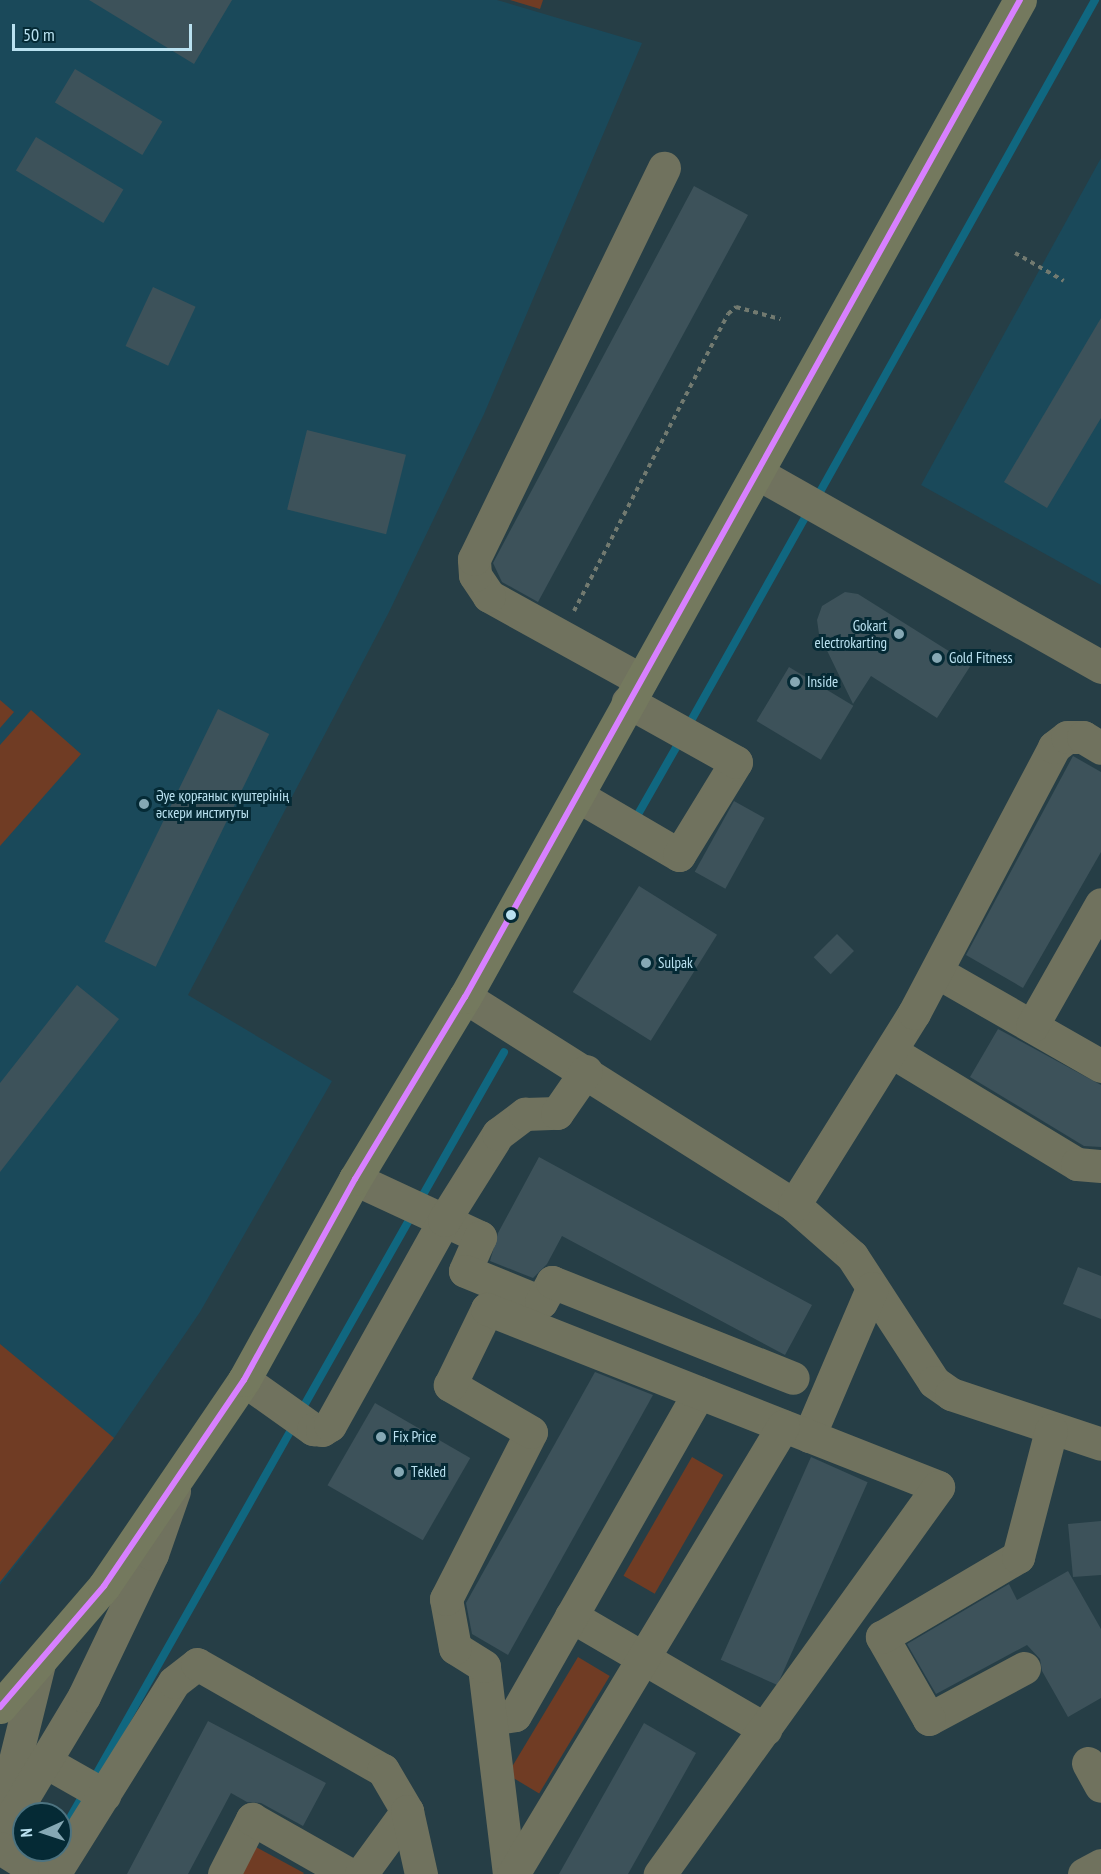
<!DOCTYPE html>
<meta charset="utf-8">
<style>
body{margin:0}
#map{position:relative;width:1101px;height:1874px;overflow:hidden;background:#263e46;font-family:"PT Sans Narrow",sans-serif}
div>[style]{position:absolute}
.built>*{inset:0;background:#1a495a}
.green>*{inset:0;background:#703c24;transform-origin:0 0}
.stream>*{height:8px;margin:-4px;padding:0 4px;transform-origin:4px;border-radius:4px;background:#106780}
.building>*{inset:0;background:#3d525a;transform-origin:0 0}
.path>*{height:4px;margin-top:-2px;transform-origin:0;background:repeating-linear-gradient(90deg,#727a70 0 4.5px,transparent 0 9px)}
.minor>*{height:33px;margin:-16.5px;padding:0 16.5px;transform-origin:16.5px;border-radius:16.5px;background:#70725e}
.major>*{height:33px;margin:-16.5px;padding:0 16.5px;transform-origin:16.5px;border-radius:16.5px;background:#74795e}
.bus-1>*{height:6px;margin:-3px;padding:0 3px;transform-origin:3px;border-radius:3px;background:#d880ff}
.dots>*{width:16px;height:16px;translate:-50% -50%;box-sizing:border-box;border:3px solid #052a35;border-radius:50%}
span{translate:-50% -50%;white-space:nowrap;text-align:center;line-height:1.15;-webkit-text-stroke:6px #052a35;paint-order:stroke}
.poi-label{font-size:15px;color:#bae1f0}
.right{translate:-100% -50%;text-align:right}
.left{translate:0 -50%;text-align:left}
.north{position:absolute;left:12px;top:1802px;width:60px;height:60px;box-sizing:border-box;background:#052a35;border:2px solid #4d7380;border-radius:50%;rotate:267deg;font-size:16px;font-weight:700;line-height:24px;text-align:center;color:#bae1f0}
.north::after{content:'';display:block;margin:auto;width:21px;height:27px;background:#86a8b4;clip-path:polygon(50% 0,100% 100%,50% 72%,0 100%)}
.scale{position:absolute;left:12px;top:24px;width:180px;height:27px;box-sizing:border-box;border:3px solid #bae1f0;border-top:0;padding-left:8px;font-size:18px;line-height:21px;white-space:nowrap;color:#bae1f0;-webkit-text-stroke:4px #052a35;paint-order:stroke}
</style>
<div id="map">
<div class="built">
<i style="clip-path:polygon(0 0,497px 0,642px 43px,484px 414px,389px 612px,188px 995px,332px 1081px,200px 1312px,114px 1438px,0 1585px)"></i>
<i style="clip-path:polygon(1101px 158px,1101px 585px,921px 485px)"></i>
</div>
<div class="green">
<i style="clip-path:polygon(510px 0,543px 0,540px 9px)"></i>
<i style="clip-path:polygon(0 700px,14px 712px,0 728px)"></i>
<i style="clip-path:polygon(31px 710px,81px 754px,0 846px,0 745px)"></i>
<i style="clip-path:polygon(0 1344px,114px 1438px,0 1582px)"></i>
<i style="left:692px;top:1457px;width:36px;height:137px;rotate:30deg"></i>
<i style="left:578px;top:1657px;width:37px;height:137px;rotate:31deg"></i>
<i style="clip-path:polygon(252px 1845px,304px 1873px,303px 1874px,236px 1874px)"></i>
</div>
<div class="stream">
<i style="left:816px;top:499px;width:572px;rotate:-60.79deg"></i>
<i style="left:688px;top:726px;width:245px;rotate:-60.7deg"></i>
<i style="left:637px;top:816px;width:89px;rotate:-60.3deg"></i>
<i style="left:420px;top:1200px;width:170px;rotate:-60.4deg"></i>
<i style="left:301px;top:1411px;width:227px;rotate:-60.5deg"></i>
<i style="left:93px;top:1780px;width:408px;rotate:-60.5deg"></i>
<i style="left:71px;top:1816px;width:28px;rotate:-60deg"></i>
</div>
<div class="building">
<i style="clip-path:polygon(89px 0,232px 0,194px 64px)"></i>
<i style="left:75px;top:69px;width:102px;height:39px;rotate:31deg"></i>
<i style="left:36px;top:137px;width:102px;height:39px;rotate:31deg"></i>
<i style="clip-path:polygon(694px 186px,748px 215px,538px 602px,502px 582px,493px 563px)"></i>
<i style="left:153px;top:287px;width:47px;height:65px;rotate:25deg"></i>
<i style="clip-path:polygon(1101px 318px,1101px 418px,1047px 508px,1004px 482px)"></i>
<i style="left:307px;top:430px;width:102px;height:82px;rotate:14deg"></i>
<i style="clip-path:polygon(845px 592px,858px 594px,971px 665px,937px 718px,871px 676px,853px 704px,819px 634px,817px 620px,822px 606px)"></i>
<i style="left:789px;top:667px;width:75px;height:63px;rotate:31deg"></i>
<i style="left:218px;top:709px;width:57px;height:259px;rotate:26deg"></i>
<i style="clip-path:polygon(1073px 756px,1101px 772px,1101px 852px,1023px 988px,966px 955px)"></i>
<i style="left:734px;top:801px;width:35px;height:81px;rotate:29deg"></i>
<i style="left:639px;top:886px;width:92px;height:125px;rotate:32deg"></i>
<i style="left:837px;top:934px;width:24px;height:33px;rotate:45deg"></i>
<i style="clip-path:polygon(77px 985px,119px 1019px,0 1172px,0 1083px)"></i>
<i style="clip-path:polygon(998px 1029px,1101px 1085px,1101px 1147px,1084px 1146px,970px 1077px)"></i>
<i style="clip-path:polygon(539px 1157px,812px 1305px,785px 1355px,562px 1236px,547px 1264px,533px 1278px,490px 1261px,498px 1233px)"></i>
<i style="clip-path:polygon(1078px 1267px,1101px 1276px,1101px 1319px,1063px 1304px)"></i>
<i style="clip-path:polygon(595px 1372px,653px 1395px,508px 1655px,472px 1634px,466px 1603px)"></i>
<i style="left:375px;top:1403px;width:110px;height:95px;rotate:30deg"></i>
<i style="left:811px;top:1457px;width:62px;height:222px;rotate:24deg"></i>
<i style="clip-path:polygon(1101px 1521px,1101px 1575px,1073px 1577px,1068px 1524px)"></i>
<i style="clip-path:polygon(1068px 1571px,1101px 1629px,1101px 1698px,1068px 1717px,1042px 1671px,1040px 1659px,1027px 1645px,936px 1694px,907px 1644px,1009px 1584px,1017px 1600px)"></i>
<i style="clip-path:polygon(208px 1721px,326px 1783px,303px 1826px,261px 1803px,247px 1802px,231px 1793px,188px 1874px,127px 1874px)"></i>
<i style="clip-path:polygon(644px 1723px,696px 1753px,628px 1874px,559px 1874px)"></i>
</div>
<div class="path">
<i style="left:1015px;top:253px;width:56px;rotate:29.7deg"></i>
<i style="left:574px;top:611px;width:335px;rotate:-62.6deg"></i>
<i style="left:728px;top:314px;width:11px;rotate:-41deg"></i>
<i style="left:736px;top:307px;width:46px;rotate:15.3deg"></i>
</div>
<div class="minor">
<i style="left:757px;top:473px;width:395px;rotate:29.4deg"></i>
<i style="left:641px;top:680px;width:174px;rotate:-151.1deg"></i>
<i style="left:489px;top:596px;width:25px;rotate:-124deg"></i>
<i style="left:475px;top:575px;width:16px;rotate:-94deg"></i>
<i style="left:474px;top:559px;width:435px;rotate:-64.1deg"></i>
<i style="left:578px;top:796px;width:117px;rotate:30.3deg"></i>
<i style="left:679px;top:855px;width:109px;rotate:-58.5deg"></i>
<i style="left:736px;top:762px;width:124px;rotate:-150.9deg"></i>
<i style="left:937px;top:972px;width:189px;rotate:29.8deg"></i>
<i style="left:465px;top:997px;width:389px;rotate:32.3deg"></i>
<i style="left:794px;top:1205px;width:77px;rotate:41.3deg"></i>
<i style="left:852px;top:1256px;width:150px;rotate:56.9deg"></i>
<i style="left:934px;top:1382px;width:21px;rotate:35deg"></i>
<i style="left:951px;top:1394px;width:158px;rotate:18.4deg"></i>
<i style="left:1032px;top:1026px;width:140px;rotate:-60.5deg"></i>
<i style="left:892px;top:1052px;width:216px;rotate:31.2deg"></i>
<i style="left:1077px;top:1164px;width:24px;rotate:5deg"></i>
<i style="left:355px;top:1179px;width:138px;rotate:24.9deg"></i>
<i style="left:480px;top:1237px;width:37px;rotate:114deg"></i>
<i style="left:465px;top:1271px;width:82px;rotate:22.2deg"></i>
<i style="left:541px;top:1302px;width:23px;rotate:-61deg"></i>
<i style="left:552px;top:1282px;width:259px;rotate:21.7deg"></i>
<i style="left:794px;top:1205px;width:226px;rotate:-58deg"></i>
<i style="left:914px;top:1013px;width:301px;rotate:-62.2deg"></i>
<i style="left:1054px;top:747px;width:16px;rotate:-38deg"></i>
<i style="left:1067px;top:737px;width:16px"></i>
<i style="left:1083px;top:737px;width:21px;rotate:31deg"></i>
<i style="left:244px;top:1380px;width:85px;rotate:35.4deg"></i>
<i style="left:313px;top:1429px;width:9px;rotate:6deg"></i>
<i style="left:322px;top:1430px;width:9px;rotate:-32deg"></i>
<i style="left:330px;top:1425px;width:235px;rotate:-60.9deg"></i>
<i style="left:444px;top:1220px;width:102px;rotate:-57.9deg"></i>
<i style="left:498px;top:1134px;width:34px;rotate:-37deg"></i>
<i style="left:525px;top:1114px;width:32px;rotate:-2deg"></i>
<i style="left:557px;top:1113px;width:51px;rotate:-55.4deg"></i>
<i style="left:809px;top:1436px;width:161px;rotate:-66.9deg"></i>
<i style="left:571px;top:1616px;width:225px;rotate:30.2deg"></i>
<i style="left:1024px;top:1668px;width:108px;rotate:151.8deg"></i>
<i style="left:929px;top:1719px;width:95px;rotate:-119.8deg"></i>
<i style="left:882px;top:1637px;width:158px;rotate:-30.5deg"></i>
<i style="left:1018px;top:1557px;width:131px;rotate:-75.4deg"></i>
<i style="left:491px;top:1719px;width:24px;rotate:-9deg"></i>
<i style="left:515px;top:1715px;width:371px;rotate:-60.3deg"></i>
<i style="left:46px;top:1762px;width:67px;rotate:29.6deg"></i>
<i style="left:1088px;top:1763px;width:26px;rotate:61deg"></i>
<i style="left:0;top:1821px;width:163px;rotate:-76.1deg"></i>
<i style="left:0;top:1836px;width:163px;rotate:-59deg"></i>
<i style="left:84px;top:1696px;width:157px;rotate:-64.4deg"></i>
<i style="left:152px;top:1554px;width:67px;rotate:-70.8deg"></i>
<i style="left:0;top:1848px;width:49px;rotate:31.8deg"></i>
<i style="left:54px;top:1874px;width:226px;rotate:-58deg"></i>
<i style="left:174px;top:1682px;width:29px;rotate:-38deg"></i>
<i style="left:197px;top:1664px;width:214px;rotate:29.7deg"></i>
<i style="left:383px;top:1770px;width:48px;rotate:59.7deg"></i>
<i style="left:224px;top:1874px;width:62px;rotate:-63deg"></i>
<i style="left:252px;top:1819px;width:112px;rotate:29.6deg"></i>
<i style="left:361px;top:1874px;width:78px;rotate:-53.9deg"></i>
<i style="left:407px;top:1811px;width:65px;rotate:77.5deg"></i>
<i style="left:509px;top:1874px;width:209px;rotate:-96.9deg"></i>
<i style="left:484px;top:1666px;width:34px;rotate:-148deg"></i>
<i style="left:455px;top:1648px;width:50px;rotate:-100.4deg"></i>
<i style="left:446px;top:1599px;width:187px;rotate:-63deg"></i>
<i style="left:531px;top:1432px;width:94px;rotate:-149.9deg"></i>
<i style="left:450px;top:1385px;width:85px;rotate:-64deg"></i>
<i style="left:487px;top:1309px;width:485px;rotate:21.5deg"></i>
<i style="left:938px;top:1487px;width:477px;rotate:125.7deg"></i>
<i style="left:513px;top:1874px;width:523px;rotate:-58.92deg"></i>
<i style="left:1084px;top:1874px;width:19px;rotate:-28deg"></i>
</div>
<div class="major">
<i style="left:0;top:1707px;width:160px;rotate:-49.3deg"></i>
<i style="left:104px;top:1586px;width:249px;rotate:-55.8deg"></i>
<i style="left:244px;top:1380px;width:230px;rotate:-61.1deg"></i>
<i style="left:355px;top:1179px;width:213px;rotate:-58.9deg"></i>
<i style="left:465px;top:997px;width:1141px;rotate:-60.9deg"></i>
</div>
<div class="bus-1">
<i style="left:0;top:1707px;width:160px;rotate:-49.3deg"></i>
<i style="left:104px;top:1586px;width:249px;rotate:-55.8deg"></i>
<i style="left:244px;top:1380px;width:230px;rotate:-61.1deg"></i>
<i style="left:355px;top:1179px;width:213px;rotate:-58.9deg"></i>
<i style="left:465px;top:997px;width:1141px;rotate:-60.9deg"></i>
</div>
<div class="dots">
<i style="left:899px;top:634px;background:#86a8b4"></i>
<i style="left:937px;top:658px;background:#86a8b4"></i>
<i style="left:795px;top:682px;background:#86a8b4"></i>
<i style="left:144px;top:804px;background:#86a8b4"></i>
<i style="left:511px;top:915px;background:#bae1f0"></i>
<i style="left:646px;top:963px;background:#86a8b4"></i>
<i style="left:381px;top:1437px;background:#86a8b4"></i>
<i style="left:399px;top:1472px;background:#86a8b4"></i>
</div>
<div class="poi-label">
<span class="right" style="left:887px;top:634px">Gokart<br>electrokarting</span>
<span class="left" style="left:949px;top:658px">Gold Fitness</span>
<span class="left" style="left:807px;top:682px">Inside</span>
<span class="left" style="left:156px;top:804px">Әуе қорғаныс күштерінің<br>әскери институты</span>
<span class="left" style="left:658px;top:963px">Sulpak</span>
<span class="left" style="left:393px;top:1437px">Fix Price</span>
<span class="left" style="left:411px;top:1472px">Тekled</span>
</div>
<div class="north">N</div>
<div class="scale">50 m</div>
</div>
